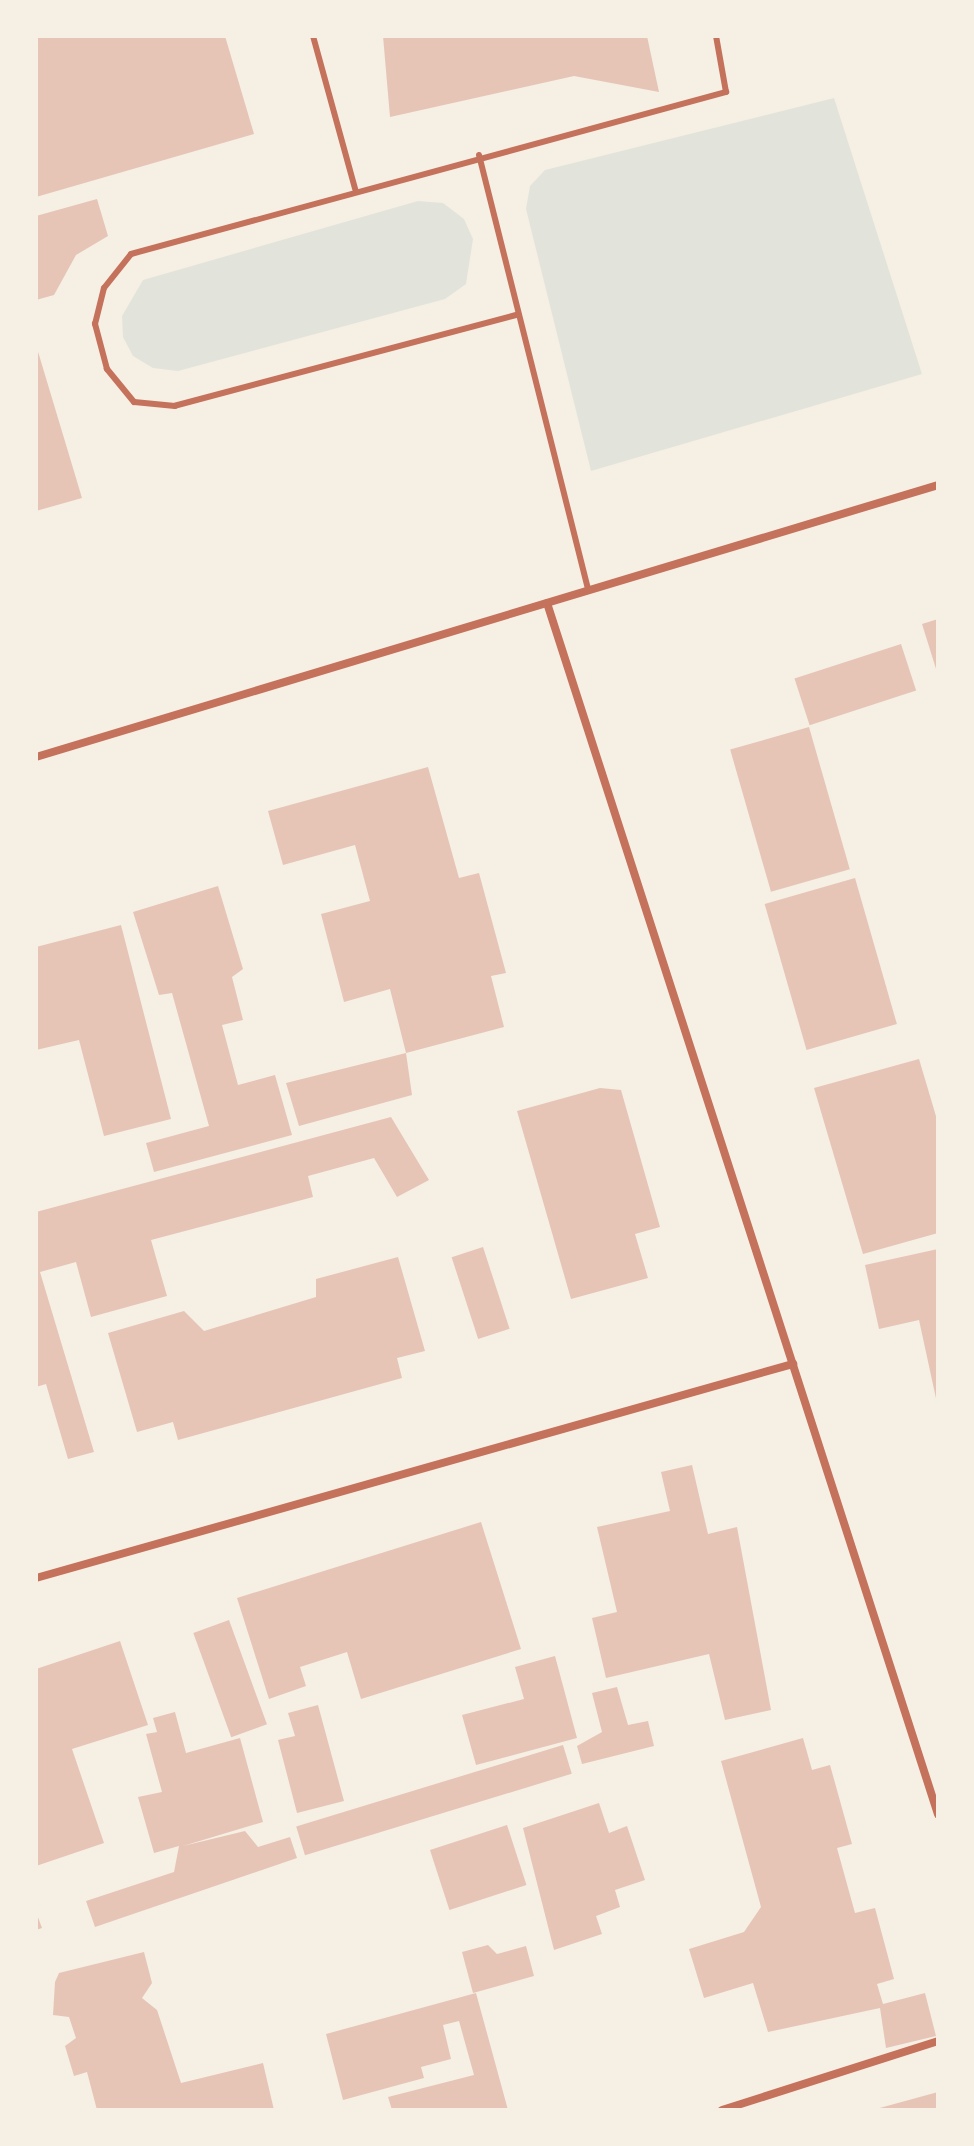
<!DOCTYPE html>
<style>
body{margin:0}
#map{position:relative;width:974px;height:2146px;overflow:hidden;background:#f6efe4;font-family:Commissioner,sans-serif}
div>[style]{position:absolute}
.green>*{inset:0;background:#e2e4dc}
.building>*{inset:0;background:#e6c5b7;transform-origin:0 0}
.service>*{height:6px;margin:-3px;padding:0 3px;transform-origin:3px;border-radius:3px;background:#c5725c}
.minor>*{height:8px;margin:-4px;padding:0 4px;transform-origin:4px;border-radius:4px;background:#c5725c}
span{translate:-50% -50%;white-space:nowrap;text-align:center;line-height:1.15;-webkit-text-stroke:6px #f6efe4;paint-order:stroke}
.frame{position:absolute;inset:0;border:38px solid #f6efe4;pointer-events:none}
</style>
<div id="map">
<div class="green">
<i style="clip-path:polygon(834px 98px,922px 374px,591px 471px,526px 209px,530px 186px,545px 170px)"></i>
<i style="clip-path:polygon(418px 201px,443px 203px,464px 219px,473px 239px,466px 284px,445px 299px,178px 371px,153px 368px,133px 356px,123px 337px,122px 316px,143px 280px)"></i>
</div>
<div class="building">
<i style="clip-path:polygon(36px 36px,225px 36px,254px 134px,36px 197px)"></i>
<i style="clip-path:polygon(383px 36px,647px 36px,659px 92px,574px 76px,390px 117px)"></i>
<i style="clip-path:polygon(97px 199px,108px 236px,76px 255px,54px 295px,36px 300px,36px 216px)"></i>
<i style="clip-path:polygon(36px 345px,82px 498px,36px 511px)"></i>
<i style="clip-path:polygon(938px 619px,938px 672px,937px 672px,922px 624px)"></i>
<i style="left:901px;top:644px;width:49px;height:112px;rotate:72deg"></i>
<i style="left:809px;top:727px;width:148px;height:82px;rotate:74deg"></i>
<i style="clip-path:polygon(428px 767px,459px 878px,479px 873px,506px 973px,491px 976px,504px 1027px,406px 1053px,412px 1095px,299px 1126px,286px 1083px,406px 1053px,390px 989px,344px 1002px,321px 914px,370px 901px,355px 845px,283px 865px,268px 811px)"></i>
<i style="left:855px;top:878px;width:152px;height:94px;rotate:74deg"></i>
<i style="clip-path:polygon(218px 886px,243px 969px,232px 977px,243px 1020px,222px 1025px,238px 1085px,275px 1075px,292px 1135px,154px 1172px,146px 1143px,209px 1126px,172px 993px,159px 995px,133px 912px)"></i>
<i style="clip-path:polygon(121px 925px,171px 1119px,104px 1136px,79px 1040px,36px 1050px,36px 947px)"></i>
<i style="clip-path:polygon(919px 1059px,938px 1123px,938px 1233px,863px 1254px,814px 1088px)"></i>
<i style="clip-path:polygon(600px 1088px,621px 1090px,660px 1227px,635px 1234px,648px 1278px,571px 1299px,517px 1111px)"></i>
<i style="clip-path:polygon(391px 1117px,429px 1180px,397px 1197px,374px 1158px,308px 1176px,313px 1197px,151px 1240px,167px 1296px,91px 1317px,76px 1262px,40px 1272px,94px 1452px,68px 1459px,46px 1384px,36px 1387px,36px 1212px)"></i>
<i style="left:483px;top:1247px;width:86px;height:33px;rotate:72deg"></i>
<i style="clip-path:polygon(938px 1249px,938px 1403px,937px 1403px,919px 1320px,879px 1329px,865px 1265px)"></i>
<i style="clip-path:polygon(398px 1257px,425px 1351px,397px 1358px,402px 1378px,178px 1440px,173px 1422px,137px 1432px,108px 1333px,184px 1311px,204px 1331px,316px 1297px,316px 1279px)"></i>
<i style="clip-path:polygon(692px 1465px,708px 1534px,737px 1527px,771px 1710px,725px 1720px,709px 1654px,606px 1678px,592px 1618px,617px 1612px,597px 1527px,670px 1511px,661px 1472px)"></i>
<i style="clip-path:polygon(481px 1522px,521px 1649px,361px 1699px,347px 1652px,300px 1667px,306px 1686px,269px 1699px,237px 1598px)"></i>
<i style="left:229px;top:1620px;width:111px;height:38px;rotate:70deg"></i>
<i style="clip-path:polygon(120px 1641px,148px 1725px,72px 1749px,104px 1843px,36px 1866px,36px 1669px)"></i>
<i style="clip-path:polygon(555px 1656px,577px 1738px,476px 1765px,462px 1715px,524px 1699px,515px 1667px)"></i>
<i style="clip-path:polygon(617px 1687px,628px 1725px,648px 1721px,654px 1746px,582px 1764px,577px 1746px,602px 1732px,592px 1693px)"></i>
<i style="clip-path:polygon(318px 1705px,344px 1801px,297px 1813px,278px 1740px,295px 1736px,288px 1713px)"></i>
<i style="clip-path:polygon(175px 1712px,186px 1753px,240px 1738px,263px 1822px,183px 1846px,245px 1831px,258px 1847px,290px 1837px,297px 1858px,95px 1927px,86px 1901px,174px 1872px,179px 1846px,154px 1853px,138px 1797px,162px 1792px,146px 1734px,157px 1732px,153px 1718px)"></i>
<i style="clip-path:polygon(803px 1738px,812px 1770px,830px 1765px,852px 1844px,837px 1848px,855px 1913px,875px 1908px,894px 1979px,877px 1984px,883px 2004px,925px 1993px,936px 2036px,886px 2048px,880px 2008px,768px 2032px,753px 1983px,704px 1998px,689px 1949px,744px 1932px,761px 1907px,721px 1761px)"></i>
<i style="left:563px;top:1745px;width:30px;height:279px;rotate:73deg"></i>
<i style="clip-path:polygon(599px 1803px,609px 1833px,627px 1826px,645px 1880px,615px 1890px,620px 1907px,596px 1916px,602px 1934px,554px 1950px,523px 1828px)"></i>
<i style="left:507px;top:1825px;width:63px;height:81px;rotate:72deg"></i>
<i style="clip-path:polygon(36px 1912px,42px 1928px,36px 1930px)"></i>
<i style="clip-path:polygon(488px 1945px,497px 1954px,526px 1946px,534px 1976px,473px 1993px,462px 1952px)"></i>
<i style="clip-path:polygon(144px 1952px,152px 1983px,142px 1998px,157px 2010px,181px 2083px,263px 2063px,274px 2110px,97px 2110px,87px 2072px,74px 2076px,65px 2046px,76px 2038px,69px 2017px,53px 2015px,55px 1982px,59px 1973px)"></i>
<i style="clip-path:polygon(476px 1993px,508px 2110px,392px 2110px,388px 2097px,474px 2075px,459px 2021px,443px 2025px,451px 2059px,421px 2067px,424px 2078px,343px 2100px,326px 2034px)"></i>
<i style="clip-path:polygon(938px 2092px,938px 2110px,876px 2110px,876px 2109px)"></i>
</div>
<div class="service">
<i style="left:313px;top:36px;width:159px;rotate:74.6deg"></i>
<i style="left:479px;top:155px;width:448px;rotate:75.9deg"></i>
<i style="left:516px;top:315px;width:353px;rotate:165.1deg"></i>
<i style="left:175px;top:406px;width:41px;rotate:-174.4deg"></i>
<i style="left:134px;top:402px;width:43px;rotate:-129.3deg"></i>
<i style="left:107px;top:369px;width:47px;rotate:-104.9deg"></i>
<i style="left:95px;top:324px;width:37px;rotate:-76deg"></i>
<i style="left:104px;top:288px;width:43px;rotate:-51.5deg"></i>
<i style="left:131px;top:254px;width:617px;rotate:-15.23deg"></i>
<i style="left:726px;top:92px;width:57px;rotate:-100.1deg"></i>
</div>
<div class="minor">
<i style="left:547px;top:603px;width:1273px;rotate:72.11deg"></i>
<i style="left:36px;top:757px;width:942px;rotate:-16.78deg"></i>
<i style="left:36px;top:1578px;width:787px;rotate:-15.79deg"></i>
<i style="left:722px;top:2110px;width:227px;rotate:-17.7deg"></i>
</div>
<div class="frame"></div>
</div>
